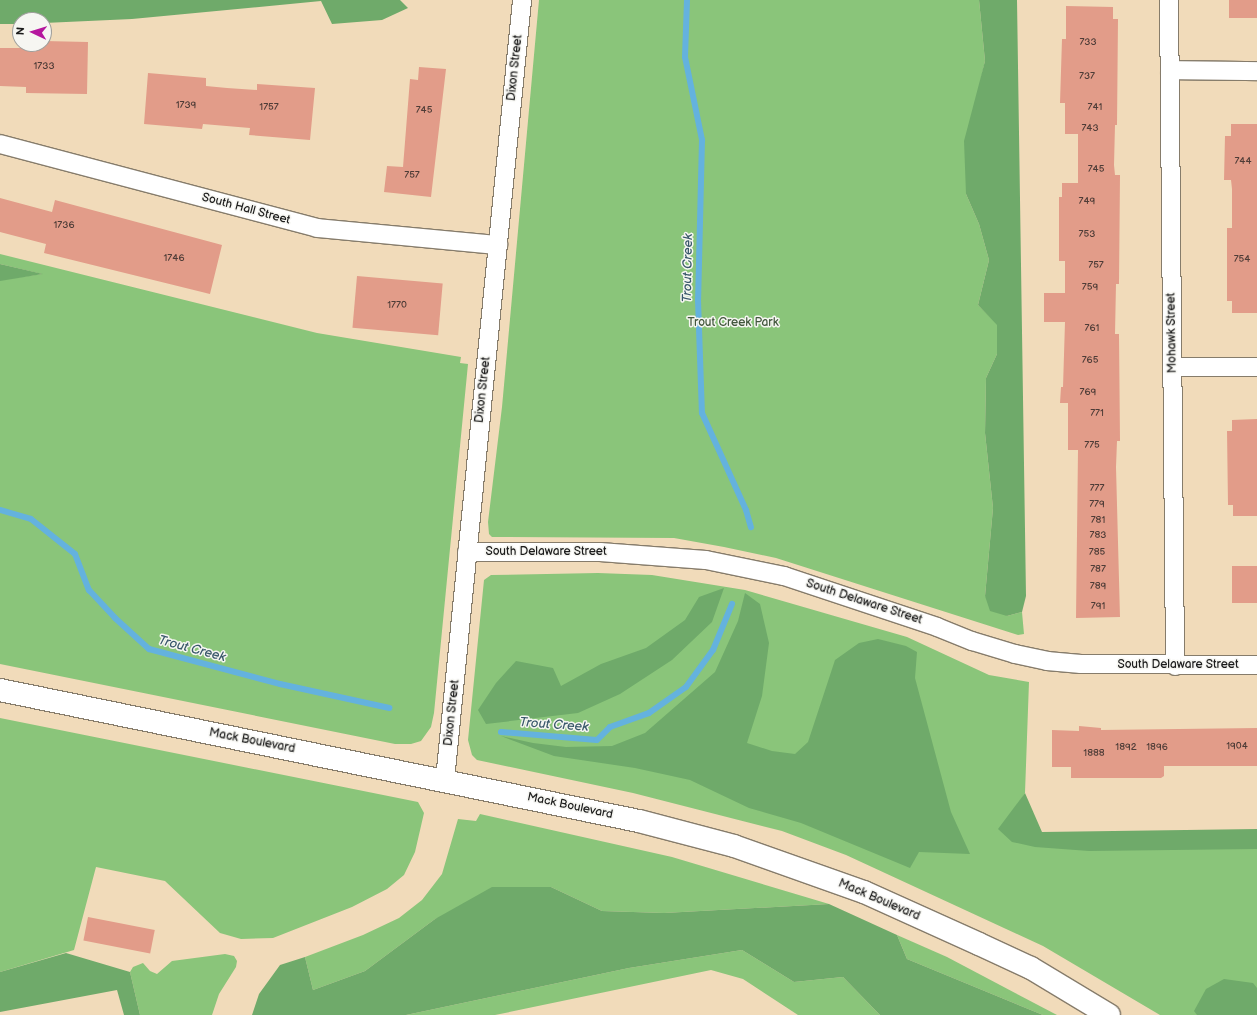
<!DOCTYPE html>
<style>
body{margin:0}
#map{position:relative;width:1257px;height:1015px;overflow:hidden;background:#f1dbba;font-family:"Balsamiq Sans",sans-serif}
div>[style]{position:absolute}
.green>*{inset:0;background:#8ac57a}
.forest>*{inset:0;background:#6faa6a}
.stream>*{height:6px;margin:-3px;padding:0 3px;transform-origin:3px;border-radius:3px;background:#64b2de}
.building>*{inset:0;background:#e29c89;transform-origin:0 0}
.roads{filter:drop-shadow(1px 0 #867c6b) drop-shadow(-1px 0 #867c6b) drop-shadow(0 1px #867c6b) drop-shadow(0 -1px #867c6b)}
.street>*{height:18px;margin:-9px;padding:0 9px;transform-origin:9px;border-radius:9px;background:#fff}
.secondary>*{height:22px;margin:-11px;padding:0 11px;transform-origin:11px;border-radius:11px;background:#fff}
span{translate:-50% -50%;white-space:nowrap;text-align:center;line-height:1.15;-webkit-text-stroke:3px #f6f6f2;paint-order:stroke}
.number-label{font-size:10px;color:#4e3c37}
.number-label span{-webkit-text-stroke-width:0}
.street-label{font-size:12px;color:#1c1c1c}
.park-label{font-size:12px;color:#42573d}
.water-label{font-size:13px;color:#39586a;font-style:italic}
.north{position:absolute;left:12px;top:12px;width:40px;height:40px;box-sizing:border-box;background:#f6f6f2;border:1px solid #9f9f9c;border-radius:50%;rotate:274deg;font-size:11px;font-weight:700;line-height:16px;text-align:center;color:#1c1c1c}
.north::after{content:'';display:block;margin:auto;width:14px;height:18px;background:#b5179e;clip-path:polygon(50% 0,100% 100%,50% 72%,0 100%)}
</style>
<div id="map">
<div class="green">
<i style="clip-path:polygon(539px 0,979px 0,985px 61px,976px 101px,966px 194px,979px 224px,989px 260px,978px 305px,997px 324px,997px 354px,986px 378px,985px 433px,993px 508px,985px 596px,1007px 616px,1022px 612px,1024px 634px,1018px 635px,776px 558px,724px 547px,674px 538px,492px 537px,489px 534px,488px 522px,502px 407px)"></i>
<i style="clip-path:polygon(0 254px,317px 333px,461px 357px,460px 363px,468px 364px,434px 713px,431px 727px,421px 741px,411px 744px,395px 744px,0 664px,0 280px,42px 274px,0 264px)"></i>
<i style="clip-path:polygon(598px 573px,652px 575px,745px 590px,907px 637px,989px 675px,1029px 682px,1025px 793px,1020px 801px,1033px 840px,1257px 838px,1257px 1015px,1160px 1015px,1043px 946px,846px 855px,782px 831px,633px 793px,477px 760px,472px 755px,468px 740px,484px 580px,491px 575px)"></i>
<i style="clip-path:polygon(0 718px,418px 802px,424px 813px,415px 852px,404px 875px,387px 889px,352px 907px,273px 938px,241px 939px,220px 933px,165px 881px,96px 867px,74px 950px,0 972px)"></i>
<i style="clip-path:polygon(480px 814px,672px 857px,829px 904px,664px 913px,602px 911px,551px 887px,435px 919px,365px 971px,313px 990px,305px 957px,363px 935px,399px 918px,422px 900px,442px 874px,458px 819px,476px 821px)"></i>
<i style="clip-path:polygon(897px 935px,947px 957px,1057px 1015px,1043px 1015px,907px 959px)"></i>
<i style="clip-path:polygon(742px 950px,794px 982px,843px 977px,880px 1015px,798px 1015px,743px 979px,711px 970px,495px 1015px,406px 1015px,629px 968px)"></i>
<i style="clip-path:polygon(225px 954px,234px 956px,237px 961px,236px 967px,219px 994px,212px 1015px,140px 1015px,130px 972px,133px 967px,143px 963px,150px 971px,157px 974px,172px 961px)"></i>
</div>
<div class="forest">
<i style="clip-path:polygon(0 0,400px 0,408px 8px,382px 20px,332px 24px,321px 1px,132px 19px,44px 23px,44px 20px,20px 20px,20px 24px,0 24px)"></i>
<i style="clip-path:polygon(979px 0,1017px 0,1026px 596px,1022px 612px,1007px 616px,990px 611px,985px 596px,993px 508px,985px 433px,986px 378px,997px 354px,997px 325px,978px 305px,989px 260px,979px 224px,966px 194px,964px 141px,985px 61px)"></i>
<i style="clip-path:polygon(0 264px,43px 274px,0 281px)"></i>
<i style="clip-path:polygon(724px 588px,712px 622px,672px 660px,620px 694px,578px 713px,486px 724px,478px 710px,496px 683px,516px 661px,553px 668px,561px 686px,601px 664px,646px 648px,685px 620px,699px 597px)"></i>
<i style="clip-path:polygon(745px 593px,760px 604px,769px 643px,762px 696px,747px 743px,772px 751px,795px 754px,808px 742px,835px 660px,859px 643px,878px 639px,906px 646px,917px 652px,915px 678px,951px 812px,970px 854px,919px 852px,910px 868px,801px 823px,749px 808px,690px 780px,635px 768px,554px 756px,501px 736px,533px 743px,566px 747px,612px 746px,645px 733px,715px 672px,738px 621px)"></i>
<i style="clip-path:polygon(1025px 793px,1042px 832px,1257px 829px,1257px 849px,1089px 851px,1035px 847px,1012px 842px,998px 829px)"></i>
<i style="clip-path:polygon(492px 887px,551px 887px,602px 911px,664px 913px,829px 904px,897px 935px,907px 959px,1043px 1015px,880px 1015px,843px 977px,794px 982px,742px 950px,629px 968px,406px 1015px,252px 1015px,259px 994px,280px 965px,305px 957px,313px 990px,365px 971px,435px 919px)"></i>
<i style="clip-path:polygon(66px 953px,130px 972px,140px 1015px,124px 1015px,117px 990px,0 1012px,0 972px)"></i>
<i style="clip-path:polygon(1224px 979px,1253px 983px,1257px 988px,1257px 1015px,1197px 1015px,1194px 1011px,1206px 989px)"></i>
</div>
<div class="stream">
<i style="left:687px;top:0;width:57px;rotate:92deg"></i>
<i style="left:685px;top:57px;width:85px;rotate:78.4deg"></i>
<i style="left:702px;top:140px;width:160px;rotate:91.4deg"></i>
<i style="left:698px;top:300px;width:113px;rotate:88deg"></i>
<i style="left:702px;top:413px;width:107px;rotate:65.6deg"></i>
<i style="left:746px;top:510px;width:18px;rotate:74deg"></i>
<i style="left:0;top:510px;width:32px;rotate:16deg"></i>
<i style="left:31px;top:519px;width:56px;rotate:38.5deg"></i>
<i style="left:75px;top:554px;width:39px;rotate:69deg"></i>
<i style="left:89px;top:590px;width:38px;rotate:47deg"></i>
<i style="left:115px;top:618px;width:46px;rotate:42.4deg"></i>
<i style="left:149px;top:649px;width:136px;rotate:15deg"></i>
<i style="left:280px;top:684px;width:112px;rotate:12.4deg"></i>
<i style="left:501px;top:732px;width:96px;rotate:4.8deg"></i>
<i style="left:597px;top:740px;width:18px;rotate:-45deg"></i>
<i style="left:610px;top:727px;width:41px;rotate:-19.7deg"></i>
<i style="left:649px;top:713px;width:45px;rotate:-35.1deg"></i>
<i style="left:686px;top:687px;width:46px;rotate:-53.9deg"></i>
<i style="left:713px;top:650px;width:50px;rotate:-67.6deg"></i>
</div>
<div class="building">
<i style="left:1229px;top:0;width:28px;height:18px"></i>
<i style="clip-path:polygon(1066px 6px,1113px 7px,1113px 19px,1118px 19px,1117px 125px,1115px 125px,1114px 165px,1115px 175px,1120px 175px,1119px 284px,1116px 284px,1115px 334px,1119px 334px,1120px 441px,1117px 441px,1116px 467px,1120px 617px,1076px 618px,1078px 450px,1068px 450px,1068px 403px,1060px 403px,1061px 387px,1063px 387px,1065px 322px,1044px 322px,1044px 293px,1065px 293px,1065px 261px,1059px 261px,1059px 197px,1062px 197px,1062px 183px,1078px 183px,1078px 134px,1065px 134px,1065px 103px,1060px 103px,1062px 39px,1066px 39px)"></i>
<i style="clip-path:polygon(44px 41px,88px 42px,87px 94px,26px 93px,26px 87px,0 86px,0 48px,27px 48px,27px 44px,44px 44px)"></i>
<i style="clip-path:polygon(419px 67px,446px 69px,431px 197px,384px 192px,387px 166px,403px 167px,410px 79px,418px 80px)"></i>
<i style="clip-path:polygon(148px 73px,206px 78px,206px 86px,227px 88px,257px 90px,257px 84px,315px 88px,310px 140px,249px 135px,250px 128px,203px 124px,202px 129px,144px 124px)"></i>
<i style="clip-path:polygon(1231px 124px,1257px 124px,1257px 313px,1232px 313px,1232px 301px,1227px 301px,1227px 228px,1232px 228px,1232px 189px,1231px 180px,1224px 180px,1225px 136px,1231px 136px)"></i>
<i style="clip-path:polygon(0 198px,52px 212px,55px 200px,222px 245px,210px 294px,44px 253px,46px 244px,0 232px)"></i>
<i style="left:357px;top:276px;width:86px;height:52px;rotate:5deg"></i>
<i style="clip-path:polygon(1257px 419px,1257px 516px,1233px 516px,1233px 505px,1228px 505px,1227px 431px,1232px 431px,1232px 420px)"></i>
<i style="left:1257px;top:566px;width:37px;height:25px;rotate:90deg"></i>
<i style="clip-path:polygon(1079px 726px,1101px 728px,1101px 730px,1257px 728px,1257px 766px,1164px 766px,1164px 776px,1161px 778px,1071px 778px,1071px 767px,1052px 767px,1052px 730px,1079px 731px)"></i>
<i style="left:88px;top:917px;width:68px;height:24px;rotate:11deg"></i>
</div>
<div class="roads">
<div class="street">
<i style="left:1169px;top:0;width:666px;rotate:89.48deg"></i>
<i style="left:1170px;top:70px;width:87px;rotate:0.7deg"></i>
<i style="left:0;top:144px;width:328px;rotate:14.8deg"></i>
<i style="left:317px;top:228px;width:182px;rotate:5.4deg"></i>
<i style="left:1172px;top:367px;width:85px"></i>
<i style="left:467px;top:552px;width:133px"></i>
<i style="left:600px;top:552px;width:106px;rotate:4.3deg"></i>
<i style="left:706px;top:560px;width:80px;rotate:11.6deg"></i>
<i style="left:784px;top:576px;width:161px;rotate:18.4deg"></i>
<i style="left:937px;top:627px;width:38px;rotate:22deg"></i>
<i style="left:972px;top:641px;width:45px;rotate:16.8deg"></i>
<i style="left:1015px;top:654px;width:33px;rotate:12deg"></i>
<i style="left:1047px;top:661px;width:34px;rotate:5deg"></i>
<i style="left:1081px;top:664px;width:176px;rotate:0.3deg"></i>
<i style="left:445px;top:780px;width:784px;rotate:-84.36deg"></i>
</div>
<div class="secondary">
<i style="left:0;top:690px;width:652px;rotate:11.59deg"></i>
<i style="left:639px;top:821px;width:98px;rotate:14.7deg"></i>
<i style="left:734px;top:846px;width:138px;rotate:19.5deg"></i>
<i style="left:864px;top:892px;width:126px;rotate:24.3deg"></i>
<i style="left:979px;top:944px;width:57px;rotate:24.8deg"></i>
<i style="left:1031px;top:968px;width:91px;rotate:31.1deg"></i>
</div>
</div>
<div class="number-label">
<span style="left:1088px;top:43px">733</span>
<span style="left:44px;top:67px">1733</span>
<span style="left:1087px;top:77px">737</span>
<span style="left:186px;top:106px">1739</span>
<span style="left:269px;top:108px">1757</span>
<span style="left:1095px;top:108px">741</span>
<span style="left:424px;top:111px">745</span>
<span style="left:1090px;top:129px">743</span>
<span style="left:1243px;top:162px">744</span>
<span style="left:1096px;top:170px">745</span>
<span style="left:412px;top:176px">757</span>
<span style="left:1087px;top:202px">749</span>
<span style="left:64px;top:226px">1736</span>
<span style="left:1087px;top:235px">753</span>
<span style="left:174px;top:259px">1746</span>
<span style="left:1242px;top:260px">754</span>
<span style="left:1096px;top:266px">757</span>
<span style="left:1090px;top:288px">759</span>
<span style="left:397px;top:306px">1770</span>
<span style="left:1092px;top:329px">761</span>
<span style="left:1090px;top:361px">765</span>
<span style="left:1088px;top:393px">769</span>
<span style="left:1097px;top:414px">771</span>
<span style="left:1092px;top:446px">775</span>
<span style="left:1097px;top:489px">777</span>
<span style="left:1097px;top:505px">779</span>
<span style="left:1098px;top:521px">781</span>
<span style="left:1098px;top:536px">783</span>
<span style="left:1097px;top:553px">785</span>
<span style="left:1098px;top:570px">787</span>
<span style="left:1098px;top:587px">789</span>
<span style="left:1098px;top:607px">791</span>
<span style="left:1237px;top:747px">1904</span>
<span style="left:1126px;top:748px">1892</span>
<span style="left:1157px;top:748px">1896</span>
<span style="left:1094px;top:754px">1888</span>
</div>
<div class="street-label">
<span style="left:515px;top:68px;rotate:-84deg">Dixon Street</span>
<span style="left:246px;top:209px;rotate:15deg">South Hall Street</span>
<span style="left:1172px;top:333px;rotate:-91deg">Mohawk Street</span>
<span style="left:483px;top:390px;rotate:-84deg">Dixon Street</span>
<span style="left:546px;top:552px">South Delaware Street</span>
<span style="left:864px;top:602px;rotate:18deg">South Delaware Street</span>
<span style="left:1178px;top:665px">South Delaware Street</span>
<span style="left:452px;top:713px;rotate:-84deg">Dixon Street</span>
<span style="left:252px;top:741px;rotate:11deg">Mack Boulevard</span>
<span style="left:570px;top:806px;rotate:12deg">Mack Boulevard</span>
<span style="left:879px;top:900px;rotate:23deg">Mack Boulevard</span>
</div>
<div class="park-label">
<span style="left:733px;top:323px">Trout Creek Park</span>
</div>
<div class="water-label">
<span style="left:688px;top:268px;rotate:-89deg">Trout Creek</span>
<span style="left:192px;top:649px;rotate:15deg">Trout Creek</span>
<span style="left:554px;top:725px;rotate:4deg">Trout Creek</span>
</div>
<div class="north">N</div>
</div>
